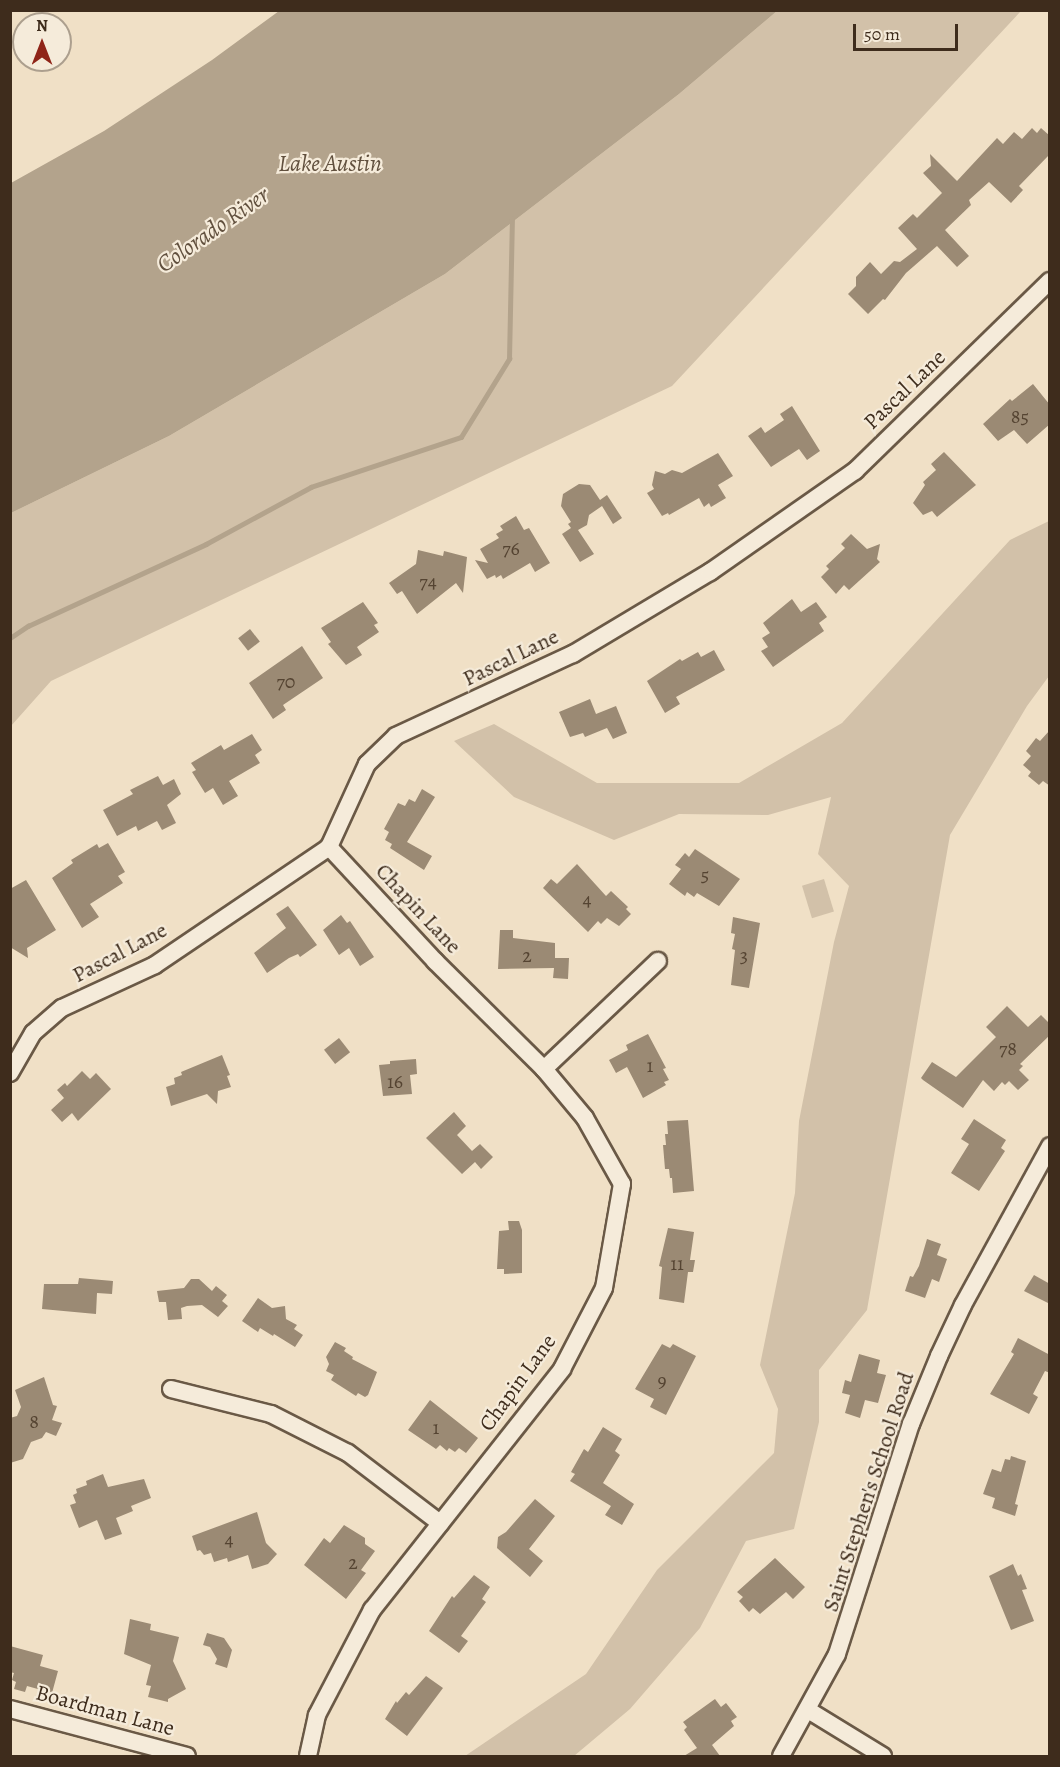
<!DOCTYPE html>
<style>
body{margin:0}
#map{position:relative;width:1060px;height:1767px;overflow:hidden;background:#f0e0c6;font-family:Alegreya,serif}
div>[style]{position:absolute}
.green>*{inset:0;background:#d2c1a9;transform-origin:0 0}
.water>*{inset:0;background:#b3a38c}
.stream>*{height:4.5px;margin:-2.25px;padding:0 2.25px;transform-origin:2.25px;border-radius:2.25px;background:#b3a38c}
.building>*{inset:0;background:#9b8a74;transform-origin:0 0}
.roads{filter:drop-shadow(2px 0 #6a5946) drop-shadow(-2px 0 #6a5946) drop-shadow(0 2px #6a5946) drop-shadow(0 -2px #6a5946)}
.minor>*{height:16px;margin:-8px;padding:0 8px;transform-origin:8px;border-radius:8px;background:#f5ebda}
span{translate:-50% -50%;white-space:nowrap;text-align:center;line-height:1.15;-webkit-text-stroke:4.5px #f5ebda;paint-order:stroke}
.number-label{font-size:20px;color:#554432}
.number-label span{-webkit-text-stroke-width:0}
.street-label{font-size:22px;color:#3e2c1c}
.water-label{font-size:24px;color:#61503e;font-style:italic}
.frame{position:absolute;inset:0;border:12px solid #3e2c1c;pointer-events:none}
.north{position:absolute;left:12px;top:12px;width:60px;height:60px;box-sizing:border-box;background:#f5ebda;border:2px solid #ac9f8e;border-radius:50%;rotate:0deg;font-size:16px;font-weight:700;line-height:24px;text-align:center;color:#3e2c1c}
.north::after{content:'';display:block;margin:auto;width:21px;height:27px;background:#8f2418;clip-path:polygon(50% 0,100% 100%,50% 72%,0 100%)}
.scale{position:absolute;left:853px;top:24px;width:105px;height:27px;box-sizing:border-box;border:3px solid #3e2c1c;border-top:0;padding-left:8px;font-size:18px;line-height:21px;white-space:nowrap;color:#3e2c1c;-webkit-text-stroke:4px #f5ebda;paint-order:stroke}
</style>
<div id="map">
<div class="green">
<i style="clip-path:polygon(777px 11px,1021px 11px,672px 386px,51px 681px,11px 726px,11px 513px,169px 436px,445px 274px,679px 94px)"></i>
<i style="clip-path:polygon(1049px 521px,1049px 676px,1027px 706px,950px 835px,867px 1310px,819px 1370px,819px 1422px,794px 1529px,746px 1541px,700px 1628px,630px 1709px,574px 1756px,465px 1756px,586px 1674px,657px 1570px,774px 1453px,778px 1409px,760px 1365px,795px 1193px,799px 1121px,834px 942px,849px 886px,818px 854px,831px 797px,768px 815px,679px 814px,614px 840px,514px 797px,454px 741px,494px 724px,597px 783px,739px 783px,842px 723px,1010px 540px)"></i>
<i style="left:824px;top:879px;width:34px;height:23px;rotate:73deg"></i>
</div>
<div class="water">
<i style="clip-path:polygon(279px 11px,777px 11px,679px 94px,445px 274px,169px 436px,11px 513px,11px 183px,104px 131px,212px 60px)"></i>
</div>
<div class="stream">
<i style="left:10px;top:638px;width:22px;rotate:-34deg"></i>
<i style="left:28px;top:626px;width:196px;rotate:-24.7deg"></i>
<i style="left:206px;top:544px;width:119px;rotate:-28.5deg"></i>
<i style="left:311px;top:487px;width:158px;rotate:-18.4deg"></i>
<i style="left:461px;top:437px;width:92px;rotate:-58.4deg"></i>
<i style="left:509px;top:359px;width:140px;rotate:-88.8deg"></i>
</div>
<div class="building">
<i style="clip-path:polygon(1032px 128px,1037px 133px,1041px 128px,1050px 136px,1050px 154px,1019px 186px,1023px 190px,1011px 203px,989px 182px,969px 200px,971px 205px,945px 230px,969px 256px,957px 267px,937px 246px,906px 273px,885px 300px,883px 299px,868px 314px,848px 294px,856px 286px,856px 277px,870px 262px,881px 274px,894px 261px,900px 262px,917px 249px,898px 228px,913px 214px,917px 218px,942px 193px,923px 173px,931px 166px,930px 154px,957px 181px,997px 138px,1003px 144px,1014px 132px,1022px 139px)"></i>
<i style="clip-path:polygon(1033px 384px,1050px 405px,1050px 424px,1027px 444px,1014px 430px,998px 441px,983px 424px,1010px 399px,1012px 401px)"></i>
<i style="clip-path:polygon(792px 406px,820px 451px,807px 460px,799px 449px,771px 467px,748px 436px,761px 427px,765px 433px,784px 420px,780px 414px)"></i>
<i style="clip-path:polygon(944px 452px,976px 485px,937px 517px,932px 511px,923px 515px,913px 503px,925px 485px,923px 482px,936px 470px,931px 464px)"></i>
<i style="clip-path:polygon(718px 453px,733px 476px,718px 485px,726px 498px,711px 507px,709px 503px,704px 507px,699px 498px,669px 515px,668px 513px,662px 516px,647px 493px,654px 489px,652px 485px,655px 471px,665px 474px,672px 470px,682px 473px)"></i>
<i style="clip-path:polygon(579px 484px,590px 485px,600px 500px,607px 495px,622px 518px,613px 524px,602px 506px,589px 515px,587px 525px,578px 530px,594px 554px,580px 562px,562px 534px,571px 528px,568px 524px,571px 522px,561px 506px,563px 494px)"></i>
<i style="clip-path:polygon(516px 516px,524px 530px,529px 528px,550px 563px,535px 572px,530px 563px,503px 579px,501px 575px,496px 578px,495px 575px,487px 579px,475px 560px,488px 563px,480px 549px,499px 538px,496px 534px,503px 530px,500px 526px)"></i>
<i style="clip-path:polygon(851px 534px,867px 549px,880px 544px,877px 559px,880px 562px,849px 590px,844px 585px,836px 594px,821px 577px,829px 569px,826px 566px,845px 548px,841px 544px)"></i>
<i style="clip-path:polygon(418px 550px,443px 556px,444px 551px,467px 557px,463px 593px,456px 583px,417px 614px,402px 591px,397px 594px,389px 583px,416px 564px)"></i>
<i style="clip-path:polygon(792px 599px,801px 612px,816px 602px,827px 617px,819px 623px,824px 631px,773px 667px,761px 651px,768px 647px,762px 638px,770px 633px,763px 623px)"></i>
<i style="clip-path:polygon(363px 602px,378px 623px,374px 625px,379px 632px,357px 647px,362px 655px,346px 665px,328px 644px,331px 642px,321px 628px)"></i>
<i style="left:250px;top:629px;width:16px;height:15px;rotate:52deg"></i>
<i style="clip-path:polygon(302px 646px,323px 678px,283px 705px,286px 710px,273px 719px,249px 683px)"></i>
<i style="clip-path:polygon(714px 650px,725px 670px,676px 697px,680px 704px,665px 713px,647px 681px,680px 659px,682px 661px,698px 652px,701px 657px)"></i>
<i style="clip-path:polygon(590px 699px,596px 714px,616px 706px,627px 733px,613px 739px,607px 728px,585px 737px,583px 733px,570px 737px,559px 712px)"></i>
<i style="clip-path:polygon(1050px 730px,1050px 786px,1043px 781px,1039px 785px,1028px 776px,1031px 772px,1023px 765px,1031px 756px,1026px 751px,1036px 738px,1040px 741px)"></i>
<i style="clip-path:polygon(252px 734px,262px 750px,255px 755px,260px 763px,229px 781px,238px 796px,223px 805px,213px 788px,205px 793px,192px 772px,196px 770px,191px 763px,221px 745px,224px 750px)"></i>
<i style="clip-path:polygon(158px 776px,163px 785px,174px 779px,181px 794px,167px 805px,176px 823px,162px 830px,157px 821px,138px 831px,136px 826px,117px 836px,103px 810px,133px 794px,130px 790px)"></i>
<i style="clip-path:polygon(422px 789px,435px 797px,407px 842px,432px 856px,424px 870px,390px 848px,392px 844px,385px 840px,389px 832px,384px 829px,398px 803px,405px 806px,409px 799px,415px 802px)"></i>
<i style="clip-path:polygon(108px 843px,125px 872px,118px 876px,123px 883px,90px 904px,99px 917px,82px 928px,52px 878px,73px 863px,71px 860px,97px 844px,99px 848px)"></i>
<i style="clip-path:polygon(695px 849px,740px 879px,719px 906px,697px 893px,694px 897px,687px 892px,685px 896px,669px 884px,681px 869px,675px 865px,685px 853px,689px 857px)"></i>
<i style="clip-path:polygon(577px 864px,606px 896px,611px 891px,628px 907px,626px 909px,631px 914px,619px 926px,607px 918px,601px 924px,598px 921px,588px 932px,543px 888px,551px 879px,557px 884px)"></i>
<i style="clip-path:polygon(26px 880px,56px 930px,27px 948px,28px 958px,10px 947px,10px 889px)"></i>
<i style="clip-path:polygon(288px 906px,317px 945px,300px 957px,298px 954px,289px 958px,267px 973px,254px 953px,286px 928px,276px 914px)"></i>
<i style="clip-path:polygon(341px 915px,347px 923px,350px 921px,374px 957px,360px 966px,349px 948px,339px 955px,323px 930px)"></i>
<i style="clip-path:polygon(733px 917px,760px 923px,749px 988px,731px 985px,735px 950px,732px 949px,735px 934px,731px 933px)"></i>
<i style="clip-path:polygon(500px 930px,513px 930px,513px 938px,555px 943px,555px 958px,569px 958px,568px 979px,553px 978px,554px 968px,498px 969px)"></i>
<i style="clip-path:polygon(1007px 1006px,1028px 1027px,1041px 1015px,1050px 1024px,1050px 1035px,1020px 1064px,1023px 1066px,1019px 1070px,1029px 1080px,1018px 1090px,1009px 1081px,1005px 1085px,1002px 1082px,994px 1091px,983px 1080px,963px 1108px,923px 1080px,921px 1078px,932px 1062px,956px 1077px,996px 1037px,986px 1027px)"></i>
<i style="clip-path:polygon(648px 1034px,666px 1068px,663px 1069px,669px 1080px,664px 1082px,666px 1085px,643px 1098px,627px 1067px,616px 1073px,609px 1060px,628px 1050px,626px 1045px)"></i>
<i style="left:339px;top:1038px;width:18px;height:19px;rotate:52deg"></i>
<i style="clip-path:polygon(222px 1055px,230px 1075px,227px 1076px,231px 1087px,218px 1091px,217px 1104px,207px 1094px,171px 1106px,166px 1087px,175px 1084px,174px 1078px,182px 1075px,181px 1072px)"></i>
<i style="clip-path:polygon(416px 1059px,417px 1074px,410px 1075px,412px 1094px,383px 1096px,379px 1065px,390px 1064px,390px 1061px)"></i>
<i style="clip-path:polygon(82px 1071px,90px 1079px,96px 1073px,111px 1089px,78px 1121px,72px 1113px,62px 1122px,51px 1110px,64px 1098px,57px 1090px,65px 1083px,67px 1086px)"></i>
<i style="clip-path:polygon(454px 1112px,466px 1126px,457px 1135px,472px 1151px,480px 1144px,493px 1157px,481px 1169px,475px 1162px,462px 1174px,426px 1138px)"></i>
<i style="clip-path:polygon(974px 1119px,1006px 1140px,1001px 1148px,1005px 1151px,979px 1191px,951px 1173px,969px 1144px,961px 1139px)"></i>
<i style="clip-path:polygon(688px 1120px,694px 1191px,673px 1193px,672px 1178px,670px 1178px,669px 1169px,665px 1169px,663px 1145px,666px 1145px,665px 1134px,668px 1134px,667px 1121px)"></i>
<i style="clip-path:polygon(508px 1221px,519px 1221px,522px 1230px,522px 1273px,504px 1274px,504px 1269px,497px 1269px,499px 1231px,509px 1230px)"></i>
<i style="clip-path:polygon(668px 1228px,694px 1232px,690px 1260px,695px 1260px,693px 1272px,688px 1272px,684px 1303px,659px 1299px,662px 1267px,659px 1266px)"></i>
<i style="clip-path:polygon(927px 1239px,941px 1244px,937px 1255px,947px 1259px,939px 1282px,932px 1279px,925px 1298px,905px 1291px,910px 1276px,913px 1277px,919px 1266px)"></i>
<i style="clip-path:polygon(1034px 1275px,1050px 1284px,1050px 1304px,1024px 1291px)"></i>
<i style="clip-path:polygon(79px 1278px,113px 1281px,112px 1294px,97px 1293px,96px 1314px,42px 1309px,44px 1284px,78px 1284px)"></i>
<i style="clip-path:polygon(191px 1279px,199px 1279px,212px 1291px,216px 1286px,227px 1295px,222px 1301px,228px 1306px,218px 1317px,202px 1305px,187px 1306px,181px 1308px,182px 1319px,168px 1320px,166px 1302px,159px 1302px,157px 1291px,184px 1288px)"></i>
<i style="clip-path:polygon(258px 1298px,272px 1308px,285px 1306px,286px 1319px,297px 1325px,294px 1329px,303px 1335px,295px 1347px,274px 1334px,273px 1336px,260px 1328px,258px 1332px,242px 1321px)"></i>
<i style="clip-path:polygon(1018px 1338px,1050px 1355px,1050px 1373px,1045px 1371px,1033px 1394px,1038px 1397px,1029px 1414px,990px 1394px,1014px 1354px,1011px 1352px)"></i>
<i style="clip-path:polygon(335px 1342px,346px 1348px,344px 1351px,353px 1357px,352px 1359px,377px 1372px,368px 1395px,365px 1397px,358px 1393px,356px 1396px,331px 1380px,334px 1375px,326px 1371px,329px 1364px,326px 1357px)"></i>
<i style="clip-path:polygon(662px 1344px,670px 1348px,673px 1344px,696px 1356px,666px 1415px,650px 1407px,654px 1399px,635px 1389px)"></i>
<i style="clip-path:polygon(859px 1354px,880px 1360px,877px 1373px,886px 1375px,878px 1403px,865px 1400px,860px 1418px,845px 1413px,850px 1395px,842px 1393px,845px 1380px,851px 1382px)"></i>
<i style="clip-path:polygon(44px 1377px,53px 1405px,57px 1406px,52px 1420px,62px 1423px,56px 1436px,46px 1432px,42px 1438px,31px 1442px,23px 1459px,10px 1463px,10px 1418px,17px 1416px,21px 1407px,15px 1390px)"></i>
<i style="clip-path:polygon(430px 1400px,478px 1438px,466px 1453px,459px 1448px,455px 1452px,449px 1448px,447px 1451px,440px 1445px,436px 1449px,408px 1430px)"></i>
<i style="clip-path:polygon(603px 1427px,622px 1439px,615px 1451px,620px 1455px,603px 1483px,634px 1504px,622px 1525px,605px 1515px,611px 1506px,570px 1481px,575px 1474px,571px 1472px,584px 1449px,588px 1452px)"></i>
<i style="clip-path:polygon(1011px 1456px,1026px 1461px,1015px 1504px,1018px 1505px,1015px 1516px,992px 1508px,995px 1498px,983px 1494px,992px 1469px,1001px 1472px,1005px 1459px,1010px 1460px)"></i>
<i style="clip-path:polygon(103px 1474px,108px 1487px,144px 1479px,151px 1498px,131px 1506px,133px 1511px,116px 1518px,122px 1534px,105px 1540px,97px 1520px,79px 1528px,70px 1505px,76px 1503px,73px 1495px,77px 1493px,76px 1489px,87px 1485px,86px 1481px)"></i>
<i style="clip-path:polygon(535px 1499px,555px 1516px,529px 1549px,543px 1561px,530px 1577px,497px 1548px,498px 1537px,506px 1532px)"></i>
<i style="clip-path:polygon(257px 1512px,266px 1543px,277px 1554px,268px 1564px,252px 1569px,248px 1555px,228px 1562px,227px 1558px,214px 1562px,211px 1553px,204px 1555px,200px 1550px,197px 1551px,192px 1536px)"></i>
<i style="clip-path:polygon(344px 1525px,365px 1538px,365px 1544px,375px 1551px,361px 1570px,366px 1573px,346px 1599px,304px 1565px,324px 1538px,330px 1543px)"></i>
<i style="clip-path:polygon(775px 1558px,805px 1587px,793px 1599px,786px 1592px,760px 1614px,753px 1608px,749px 1612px,739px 1601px,743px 1597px,737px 1592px)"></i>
<i style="clip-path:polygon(1013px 1564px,1018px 1576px,1021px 1574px,1027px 1589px,1022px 1590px,1034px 1621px,1011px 1630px,989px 1576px)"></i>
<i style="clip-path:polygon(474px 1575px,490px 1587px,482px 1599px,486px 1602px,461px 1636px,468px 1641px,459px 1653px,429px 1631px,452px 1596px,454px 1598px)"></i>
<i style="clip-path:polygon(130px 1619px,151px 1624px,150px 1630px,179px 1637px,173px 1661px,186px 1689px,168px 1699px,168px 1702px,148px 1697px,151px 1686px,146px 1685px,151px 1665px,124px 1654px)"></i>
<i style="clip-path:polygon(207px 1633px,224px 1638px,232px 1650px,227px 1668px,215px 1664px,217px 1659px,210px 1647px,203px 1645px)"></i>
<i style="clip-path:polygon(10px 1646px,43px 1655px,40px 1666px,58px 1671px,52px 1693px,27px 1686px,25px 1692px,14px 1689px,16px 1682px,12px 1680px,14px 1673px,10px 1672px)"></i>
<i style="clip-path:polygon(426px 1676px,443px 1688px,407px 1736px,385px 1719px,396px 1701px,397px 1703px,406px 1692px,409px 1695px)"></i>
<i style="clip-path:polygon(715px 1699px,721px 1707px,726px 1703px,737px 1717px,731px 1721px,734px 1726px,712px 1745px,720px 1756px,684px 1756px,697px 1748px,684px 1730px,687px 1727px,683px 1722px)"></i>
</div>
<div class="roads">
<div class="minor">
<i style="left:544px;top:1069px;width:157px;rotate:-43.5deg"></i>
<i style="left:10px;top:1073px;width:46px;rotate:-60.1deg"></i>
<i style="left:33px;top:1033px;width:38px;rotate:-41deg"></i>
<i style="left:62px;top:1008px;width:102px;rotate:-24.8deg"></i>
<i style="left:155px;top:965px;width:210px;rotate:-34.1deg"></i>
<i style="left:329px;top:847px;width:91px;rotate:-65.4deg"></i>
<i style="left:367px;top:764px;width:40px;rotate:-44deg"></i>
<i style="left:396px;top:736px;width:195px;rotate:-24.9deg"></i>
<i style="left:573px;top:654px;width:160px;rotate:-30.9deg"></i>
<i style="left:710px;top:572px;width:177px;rotate:-34.9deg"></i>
<i style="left:855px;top:471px;width:272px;rotate:-44.3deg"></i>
<i style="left:171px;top:1389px;width:103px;rotate:14deg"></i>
<i style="left:271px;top:1414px;width:86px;rotate:26.9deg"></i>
<i style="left:348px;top:1453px;width:116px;rotate:37.3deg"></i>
<i style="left:10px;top:1709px;width:183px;rotate:14.9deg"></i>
<i style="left:808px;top:1710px;width:88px;rotate:31.5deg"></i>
<i style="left:308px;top:1756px;width:42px;rotate:-77.6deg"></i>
<i style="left:317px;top:1715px;width:119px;rotate:-62.4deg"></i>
<i style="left:372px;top:1610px;width:307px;rotate:-51.7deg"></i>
<i style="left:562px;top:1369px;width:91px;rotate:-62.6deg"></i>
<i style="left:604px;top:1288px;width:106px;rotate:-80.2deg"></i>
<i style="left:622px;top:1184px;width:76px;rotate:-119.3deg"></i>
<i style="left:585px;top:1118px;width:64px;rotate:-129.9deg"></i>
<i style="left:544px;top:1069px;width:153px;rotate:-135.3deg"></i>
<i style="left:435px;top:961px;width:156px;rotate:-132.9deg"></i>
<i style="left:781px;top:1756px;width:116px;rotate:-61.2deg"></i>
<i style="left:837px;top:1654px;width:242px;rotate:-72.2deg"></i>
<i style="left:911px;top:1424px;width:74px;rotate:-67.6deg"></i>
<i style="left:939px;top:1356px;width:56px;rotate:-64.8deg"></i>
<i style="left:963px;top:1305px;width:181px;rotate:-61.3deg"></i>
</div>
</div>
<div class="number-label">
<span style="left:1020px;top:416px">85</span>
<span style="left:511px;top:548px">76</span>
<span style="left:428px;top:581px">74</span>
<span style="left:286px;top:681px">70</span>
<span style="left:705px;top:874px">5</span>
<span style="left:587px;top:899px">4</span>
<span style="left:527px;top:955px">2</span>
<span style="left:744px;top:955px">3</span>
<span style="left:1008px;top:1048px">78</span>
<span style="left:650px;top:1065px">1</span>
<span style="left:395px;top:1081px">16</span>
<span style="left:677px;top:1263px">11</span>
<span style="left:662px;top:1380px">9</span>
<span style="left:34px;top:1421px">8</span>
<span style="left:436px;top:1427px">1</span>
<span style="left:229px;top:1539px">4</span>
<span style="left:353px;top:1562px">2</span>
</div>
<div class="street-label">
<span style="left:905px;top:390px;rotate:-44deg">Pascal Lane</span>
<span style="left:511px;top:658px;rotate:-26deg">Pascal Lane</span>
<span style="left:418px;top:909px;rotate:47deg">Chapin Lane</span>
<span style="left:120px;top:953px;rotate:-28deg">Pascal Lane</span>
<span style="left:518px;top:1383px;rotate:-54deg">Chapin Lane</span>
<span style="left:869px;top:1492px;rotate:-72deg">Saint Stephen's School Road</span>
<span style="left:105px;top:1711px;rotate:15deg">Boardman Lane</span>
</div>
<div class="water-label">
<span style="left:330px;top:164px">Lake Austin</span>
<span style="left:213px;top:230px;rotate:-35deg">Colorado River</span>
</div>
<div class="frame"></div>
<div class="north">N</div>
<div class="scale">50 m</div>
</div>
